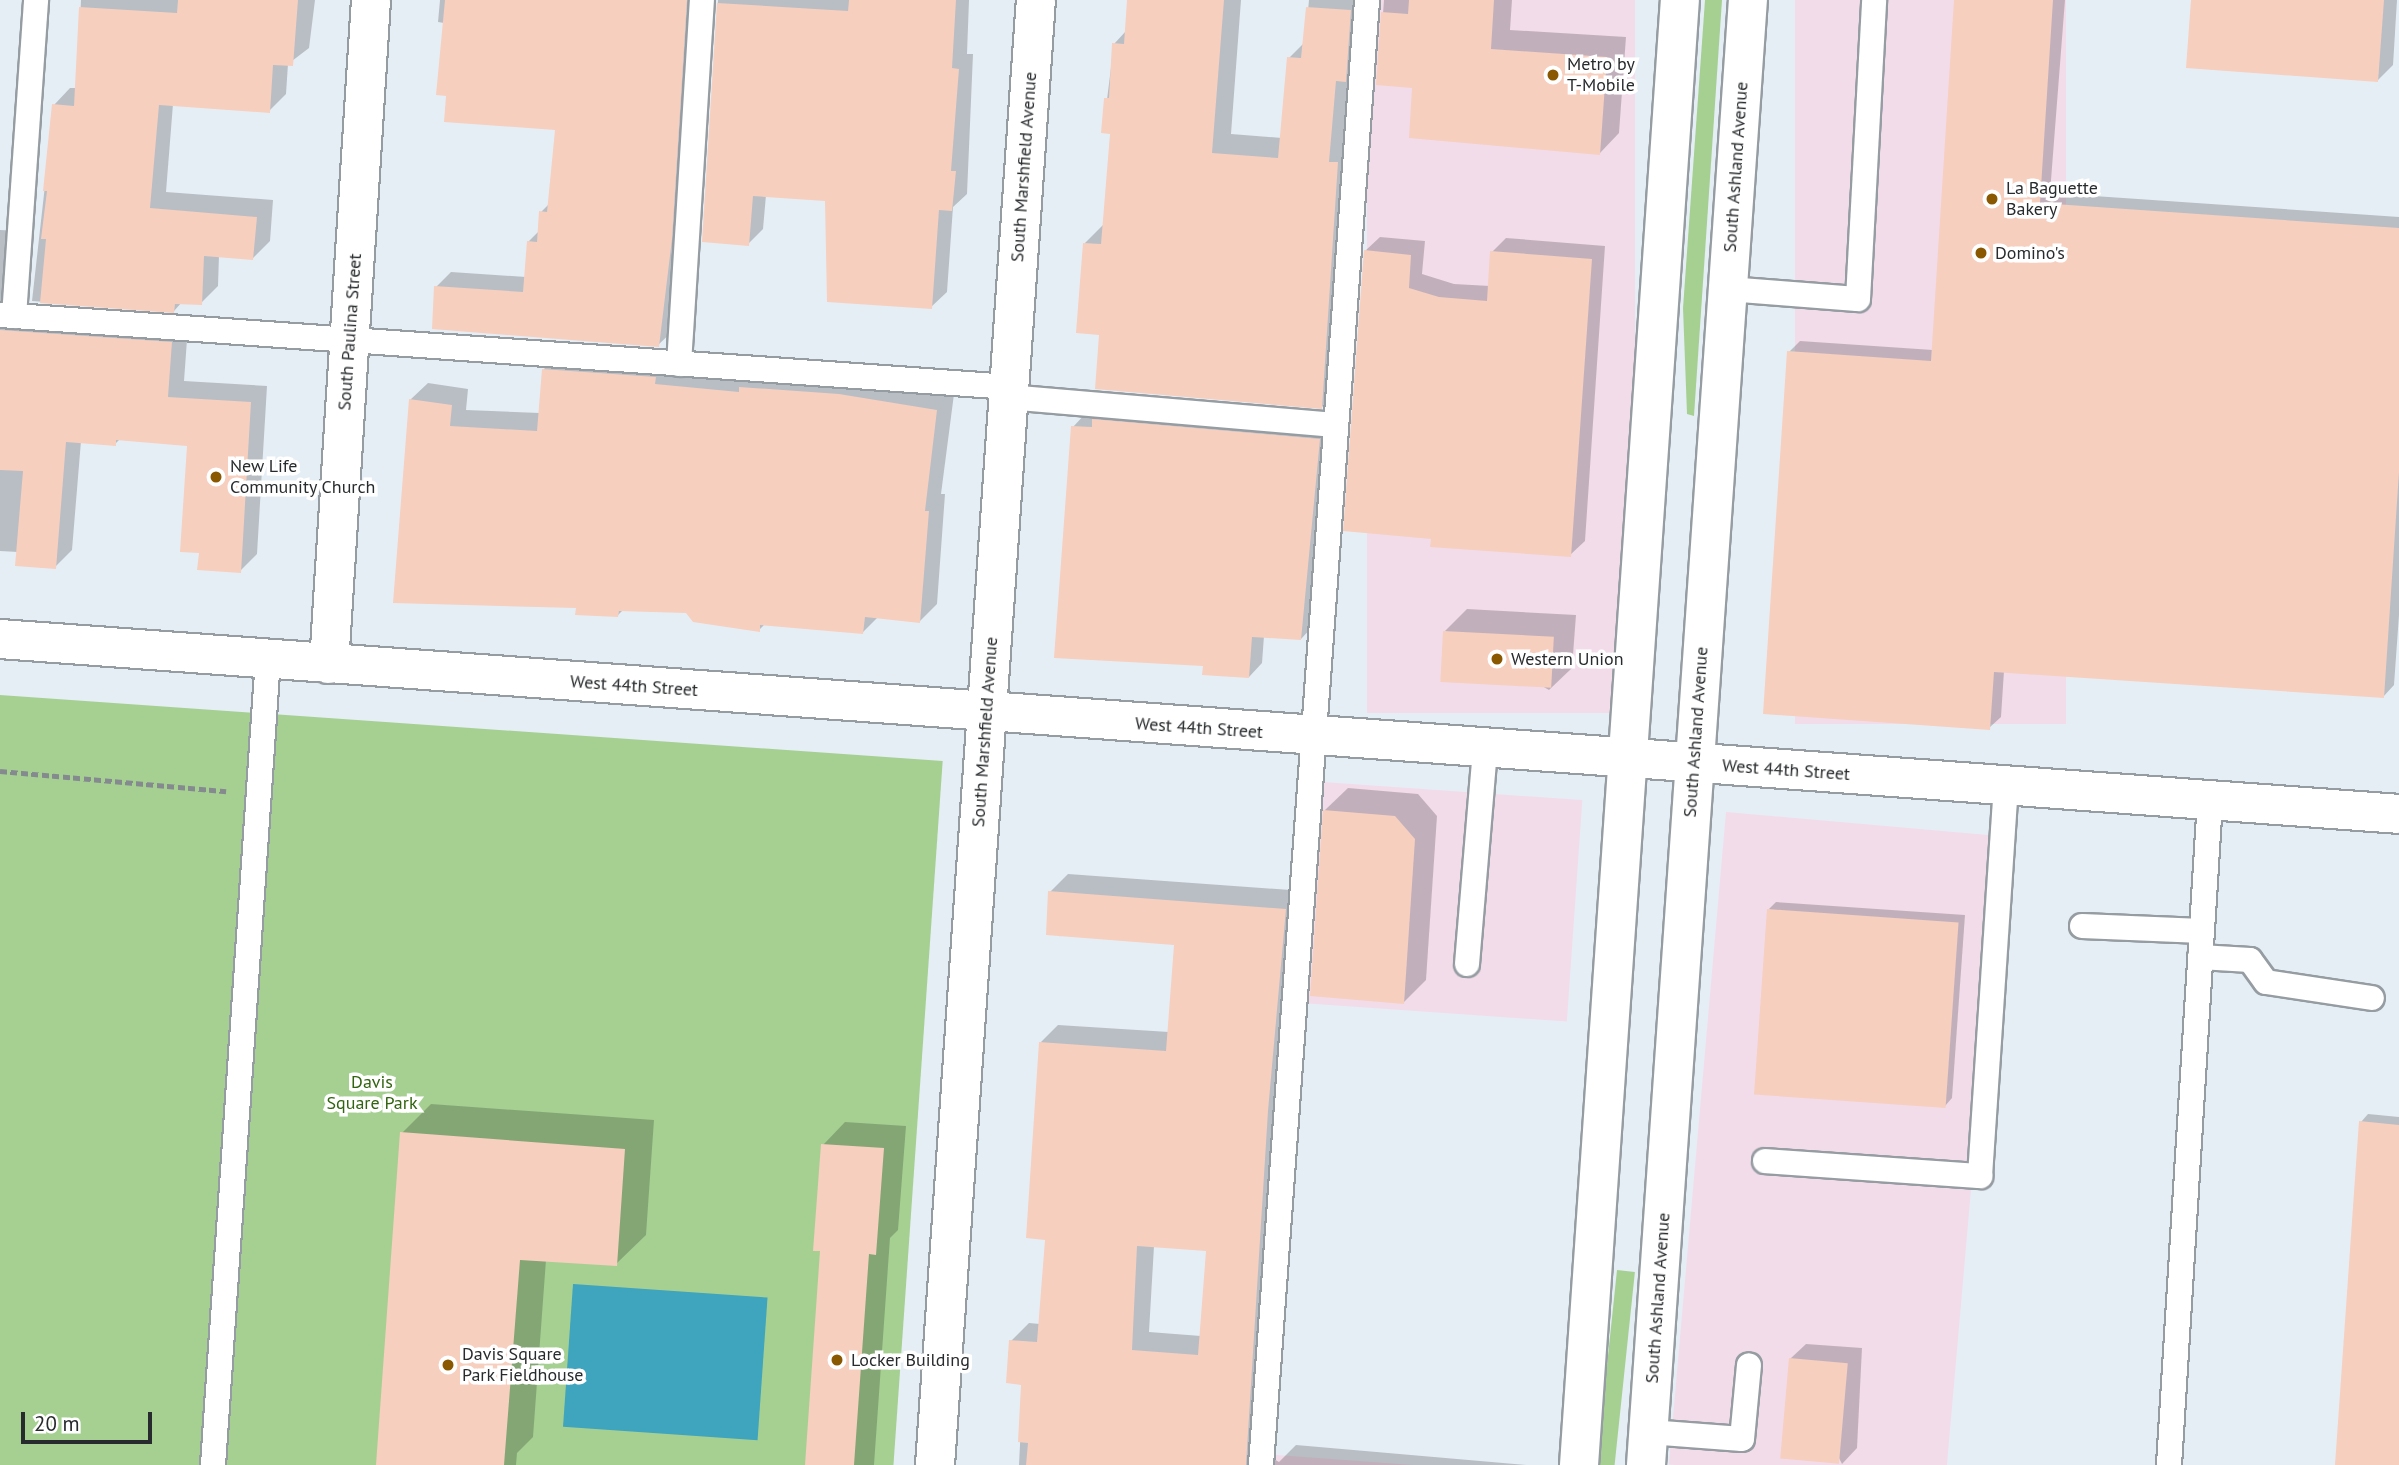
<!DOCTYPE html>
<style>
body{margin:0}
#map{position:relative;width:2399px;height:1465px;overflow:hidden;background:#e6eef5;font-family:"PT Sans",sans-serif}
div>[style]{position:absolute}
.commercial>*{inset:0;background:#f2dcea;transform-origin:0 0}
.green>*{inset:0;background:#a6d092;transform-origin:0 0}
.water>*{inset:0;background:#3fa4bd;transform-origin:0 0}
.shadow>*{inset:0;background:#0003}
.building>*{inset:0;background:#f6cfbf;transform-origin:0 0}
.path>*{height:4.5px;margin-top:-2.25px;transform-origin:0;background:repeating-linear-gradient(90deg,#848a8e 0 7px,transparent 0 10.5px)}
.roads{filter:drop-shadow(2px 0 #959ca2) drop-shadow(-2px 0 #959ca2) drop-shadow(0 2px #959ca2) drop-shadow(0 -2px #959ca2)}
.lane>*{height:24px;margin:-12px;padding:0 12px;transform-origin:12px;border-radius:12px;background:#fff}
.street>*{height:38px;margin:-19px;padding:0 19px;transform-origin:19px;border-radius:19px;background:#fff}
.secondary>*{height:38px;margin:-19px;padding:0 19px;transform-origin:19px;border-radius:19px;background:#fff}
.dots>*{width:19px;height:19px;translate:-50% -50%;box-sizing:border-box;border:4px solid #fff;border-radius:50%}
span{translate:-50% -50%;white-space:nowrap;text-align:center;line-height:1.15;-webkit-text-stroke:7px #fff;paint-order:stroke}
.poi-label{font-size:18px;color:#282b2d}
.left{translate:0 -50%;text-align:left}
.street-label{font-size:18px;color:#282b2d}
.park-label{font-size:18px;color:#326310}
.scale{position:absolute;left:21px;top:1412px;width:131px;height:32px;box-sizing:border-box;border:4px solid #282b2d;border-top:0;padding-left:9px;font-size:21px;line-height:24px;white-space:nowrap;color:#282b2d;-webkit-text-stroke:5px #fff;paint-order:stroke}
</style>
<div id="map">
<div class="commercial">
<i style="left:1367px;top:0;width:268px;height:713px"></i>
<i style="left:1795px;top:0;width:271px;height:724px"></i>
<i style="left:1309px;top:781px;width:274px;height:222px;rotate:4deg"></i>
<i style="left:1726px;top:812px;width:277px;height:655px;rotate:5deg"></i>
<i style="clip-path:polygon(1262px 1454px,1277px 1455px,1413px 1465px,1261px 1465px)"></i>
</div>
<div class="green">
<i style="clip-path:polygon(1705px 0,1722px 0,1694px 416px,1687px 414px,1683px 308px)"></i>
<i style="left:0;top:695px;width:945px;height:770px;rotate:4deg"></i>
<i style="left:1617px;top:1270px;width:18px;height:196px;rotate:6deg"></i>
</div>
<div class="water">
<i style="left:573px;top:1284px;width:195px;height:143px;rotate:4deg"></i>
</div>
<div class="shadow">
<i style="clip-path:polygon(81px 0,315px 0,309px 48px,288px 64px,286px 94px,269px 111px,173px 104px,166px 192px,273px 200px,270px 241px,253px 258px,219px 255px,218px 286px,201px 303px,182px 302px,174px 311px,32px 301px,54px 105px,70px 88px,77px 88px)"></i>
<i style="clip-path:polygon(440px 0,700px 0,674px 330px,658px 345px,436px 287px,451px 272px,526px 277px,528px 242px,539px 231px,541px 212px,550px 203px,557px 128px,447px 94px,444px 23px,438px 22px)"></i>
<i style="clip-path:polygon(718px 0,969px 0,967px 54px,973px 54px,967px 194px,953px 207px,947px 292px,931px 307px,826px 200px,766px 195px,763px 229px,748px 244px,704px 240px)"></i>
<i style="clip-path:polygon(1128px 0,1241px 0,1231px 134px,1282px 138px,1289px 58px,1305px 42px,1309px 0,1370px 0,1342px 387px,1322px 407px,1101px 333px,1085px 243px,1104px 224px,1112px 132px,1103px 131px,1114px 44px,1126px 31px)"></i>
<i style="clip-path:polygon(1384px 0,1512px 0,1510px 30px,1626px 37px,1619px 133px,1600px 153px,1414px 86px,1378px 83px)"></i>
<i style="clip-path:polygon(1956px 0,2065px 0,2050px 193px,2399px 217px,2399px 615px,2394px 685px,2383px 697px,2004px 671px,2001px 717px,1989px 728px,1789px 352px,1800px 341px,1933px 350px)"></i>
<i style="clip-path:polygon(2192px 0,2397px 0,2393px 65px,2378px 80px)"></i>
<i style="clip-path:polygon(0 230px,20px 231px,16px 282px,2px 296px,9px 311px,188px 326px,184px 381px,267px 386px,257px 554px,240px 571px,201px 552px,189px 444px,121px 438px,115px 444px,81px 441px,72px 550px,55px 567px,18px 552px,0 551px)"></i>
<i style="clip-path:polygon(1380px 237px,1425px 241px,1422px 274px,1454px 284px,1490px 286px,1492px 252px,1506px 238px,1605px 246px,1585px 541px,1570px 555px,1433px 537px,1365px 251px)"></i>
<i style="clip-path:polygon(561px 352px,954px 394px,941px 494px,945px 494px,937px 604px,920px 621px,878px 617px,863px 632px,766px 623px,759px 630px,687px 611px,624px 609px,618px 615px,578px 606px,410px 400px,428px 383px,468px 389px,466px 410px,540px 413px,544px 369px)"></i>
<i style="clip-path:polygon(1086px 413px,1333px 426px,1314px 625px,1301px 639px,1264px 636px,1262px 663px,1249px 677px,1205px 664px,1073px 427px)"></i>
<i style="clip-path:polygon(1467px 609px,1576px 615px,1572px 668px,1549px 690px,1445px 631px)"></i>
<i style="clip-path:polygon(1348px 788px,1418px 794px,1437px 816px,1426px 980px,1403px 1003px,1325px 810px)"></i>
<i style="clip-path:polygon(evenodd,1068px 874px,1304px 891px,1265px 1454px,1279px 1462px,1296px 1445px,1526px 1465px,1019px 1465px,1023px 1383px,1011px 1341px,1029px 1323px,1040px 1324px,1047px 1238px,1040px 1043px,1058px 1025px,1169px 1032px,1176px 943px,1050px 892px,1068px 874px,1154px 1246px,1208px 1249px,1201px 1336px,1149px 1332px,1154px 1246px)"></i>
<i style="clip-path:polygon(1776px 902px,1965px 915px,1952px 1098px,1945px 1106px,1769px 909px)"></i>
<i style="clip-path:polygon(431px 1104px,654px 1120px,646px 1235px,616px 1264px,546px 1260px,533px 1437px,517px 1453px,516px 1465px,378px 1465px,402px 1133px)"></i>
<i style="clip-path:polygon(2368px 1114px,2399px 1117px,2399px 1465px,2336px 1465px,2361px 1122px)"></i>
<i style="clip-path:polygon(845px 1122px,906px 1126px,898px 1230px,890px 1238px,874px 1465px,807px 1465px,822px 1250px,823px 1145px)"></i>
<i style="clip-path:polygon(1806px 1344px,1862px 1348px,1857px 1448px,1842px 1464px,1790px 1359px)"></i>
</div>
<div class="building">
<i style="clip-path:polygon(178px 0,298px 0,293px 66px,273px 65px,270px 113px,159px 105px,150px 208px,257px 217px,253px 260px,204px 256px,202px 305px,175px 304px,174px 313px,40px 303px,46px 239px,41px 239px,47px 191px,43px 191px,52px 104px,74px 106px,79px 7px,177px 13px)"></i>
<i style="clip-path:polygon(445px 0,687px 0,672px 239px,659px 347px,432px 329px,434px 286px,523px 292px,527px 241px,537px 242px,539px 211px,547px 212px,555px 130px,444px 122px,446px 96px,436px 95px)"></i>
<i style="clip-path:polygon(849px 0,956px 0,952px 68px,959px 69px,951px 171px,956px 171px,952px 211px,939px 210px,932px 309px,827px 302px,825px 201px,753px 196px,749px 246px,702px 242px,717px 3px,848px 11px)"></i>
<i style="clip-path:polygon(1127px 0,1224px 0,1212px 153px,1278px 158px,1287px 57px,1301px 58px,1306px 7px,1351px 10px,1346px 82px,1336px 81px,1329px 162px,1338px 162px,1322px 409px,1095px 389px,1099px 335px,1076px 333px,1083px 243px,1101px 244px,1110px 134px,1101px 133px,1104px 98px,1109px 98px,1112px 43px,1124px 44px)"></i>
<i style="clip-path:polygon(1409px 0,1494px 0,1491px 49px,1607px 57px,1600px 155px,1409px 138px,1412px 88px,1376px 85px,1381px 12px,1408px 14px)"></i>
<i style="clip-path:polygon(1954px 0,2053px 0,2040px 203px,2399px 228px,2399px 472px,2384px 698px,1994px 672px,1990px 730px,1763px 714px,1787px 351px,1931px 361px)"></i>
<i style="clip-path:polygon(2191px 0,2384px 0,2378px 82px,2186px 68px)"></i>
<i style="clip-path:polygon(1364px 250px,1411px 255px,1409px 288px,1439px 297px,1487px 301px,1490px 251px,1592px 259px,1571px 557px,1430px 547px,1431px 539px,1343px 531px)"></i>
<i style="clip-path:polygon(0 330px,172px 342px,168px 397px,251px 402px,241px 573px,197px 570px,199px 553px,180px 552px,187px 446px,116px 440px,116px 446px,66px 442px,56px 569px,15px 566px,23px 471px,0 470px)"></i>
<i style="clip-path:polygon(542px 369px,656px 377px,655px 384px,739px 392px,739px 387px,839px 394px,937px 410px,925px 511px,929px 511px,920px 623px,865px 617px,863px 634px,760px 625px,760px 632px,693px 622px,686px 613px,619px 611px,618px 617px,575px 615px,576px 608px,393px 603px,409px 399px,452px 405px,450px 426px,537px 431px)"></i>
<i style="clip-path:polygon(1092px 419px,1320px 439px,1301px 640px,1252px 637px,1249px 678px,1202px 675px,1203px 666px,1054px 658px,1071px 426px,1092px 427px)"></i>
<i style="left:1443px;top:631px;width:111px;height:51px;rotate:3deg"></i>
<i style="clip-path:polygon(1323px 810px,1395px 816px,1415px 839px,1404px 1004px,1310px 996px)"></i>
<i style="clip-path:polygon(evenodd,1048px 891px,1286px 909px,1268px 1111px,1246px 1465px,1026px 1465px,1028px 1443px,1018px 1442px,1021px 1385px,1006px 1383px,1009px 1340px,1037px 1342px,1045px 1240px,1026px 1238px,1039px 1042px,1166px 1051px,1174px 945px,1046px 935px,1048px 891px,1137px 1246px,1206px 1251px,1198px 1355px,1132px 1350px,1137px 1246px)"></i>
<i style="left:1767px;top:909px;width:192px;height:186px;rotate:4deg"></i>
<i style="clip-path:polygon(2359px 1121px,2399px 1125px,2399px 1465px,2335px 1465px)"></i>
<i style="clip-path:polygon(400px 1132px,625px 1149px,617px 1266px,520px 1260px,504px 1465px,376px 1465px)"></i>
<i style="clip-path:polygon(821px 1144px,884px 1148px,876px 1255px,869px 1254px,854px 1465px,805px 1465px,820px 1251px,813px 1251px)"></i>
<i style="left:1789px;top:1358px;width:59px;height:101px;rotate:5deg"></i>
</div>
<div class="path">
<i style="left:0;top:771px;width:227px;rotate:5.1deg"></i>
</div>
<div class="roads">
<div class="lane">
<i style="left:1727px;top:289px;width:131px;rotate:4.4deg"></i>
<i style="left:1858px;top:299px;width:299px;rotate:-86.9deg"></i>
<i style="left:0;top:315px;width:1012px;rotate:4.08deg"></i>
<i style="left:14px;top:316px;width:317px;rotate:-86deg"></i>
<i style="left:679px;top:364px;width:365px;rotate:-86.4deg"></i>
<i style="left:1008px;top:397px;width:328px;rotate:4.9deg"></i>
<i style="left:2082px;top:926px;width:120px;rotate:2.4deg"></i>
<i style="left:2200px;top:957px;width:50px;rotate:3.4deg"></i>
<i style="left:2250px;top:960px;width:27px;rotate:54deg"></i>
<i style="left:2266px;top:982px;width:107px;rotate:8.6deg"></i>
<i style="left:1467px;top:964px;width:216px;rotate:-85.2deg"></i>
<i style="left:1765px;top:1161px;width:216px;rotate:4deg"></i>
<i style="left:1980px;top:1176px;width:391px;rotate:-86.2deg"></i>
<i style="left:1649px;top:1432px;width:93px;rotate:4.3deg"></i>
<i style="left:1742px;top:1439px;width:74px;rotate:-84.6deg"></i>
<i style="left:213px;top:1465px;width:808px;rotate:-86.1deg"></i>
<i style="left:1261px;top:1465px;width:1469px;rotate:-85.86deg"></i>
<i style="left:2169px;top:1465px;width:665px;rotate:-86.47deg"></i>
</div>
<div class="street">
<i style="left:0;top:639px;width:2405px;rotate:4.17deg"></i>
<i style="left:329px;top:664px;width:665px;rotate:-86.38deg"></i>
<i style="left:935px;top:1465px;width:1468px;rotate:-86.06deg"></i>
</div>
<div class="secondary">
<i style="left:1579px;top:1465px;width:1468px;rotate:-86.06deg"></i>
<i style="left:1646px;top:1465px;width:1469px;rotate:-86.02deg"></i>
</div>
</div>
<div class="dots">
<i style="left:1553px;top:75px;background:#895800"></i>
<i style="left:1992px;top:199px;background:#895800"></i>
<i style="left:1981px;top:253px;background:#895800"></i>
<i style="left:216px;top:477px;background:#895800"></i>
<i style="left:1497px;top:659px;background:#895800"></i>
<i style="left:837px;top:1360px;background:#895800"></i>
<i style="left:448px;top:1365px;background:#895800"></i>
</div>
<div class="poi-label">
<span class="left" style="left:1567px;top:75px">Metro by<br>T-Mobile</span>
<span class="left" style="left:2006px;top:199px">La Baguette<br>Bakery</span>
<span class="left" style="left:1995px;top:253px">Domino's</span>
<span class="left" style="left:230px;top:477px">New Life<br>Community Church</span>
<span class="left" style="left:1511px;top:659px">Western Union</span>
<span class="left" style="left:462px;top:1365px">Davis Square<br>Park Fieldhouse</span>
<span class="left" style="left:851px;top:1360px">Locker Building</span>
</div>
<div class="street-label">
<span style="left:1024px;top:167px;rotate:-86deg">South Marshfield Avenue</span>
<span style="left:1736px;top:167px;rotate:-86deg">South Ashland Avenue</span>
<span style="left:350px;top:332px;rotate:-86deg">South Paulina Street</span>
<span style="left:634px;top:686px;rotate:4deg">West 44th Street</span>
<span style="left:1199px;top:728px;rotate:4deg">West 44th Street</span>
<span style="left:985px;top:732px;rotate:-86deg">South Marshfield Avenue</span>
<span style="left:1696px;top:732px;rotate:-86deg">South Ashland Avenue</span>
<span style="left:1786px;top:770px;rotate:4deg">West 44th Street</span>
<span style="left:1658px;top:1298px;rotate:-86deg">South Ashland Avenue</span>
</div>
<div class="park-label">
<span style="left:372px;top:1093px">Davis<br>Square Park</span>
</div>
<div class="scale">20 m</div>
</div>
